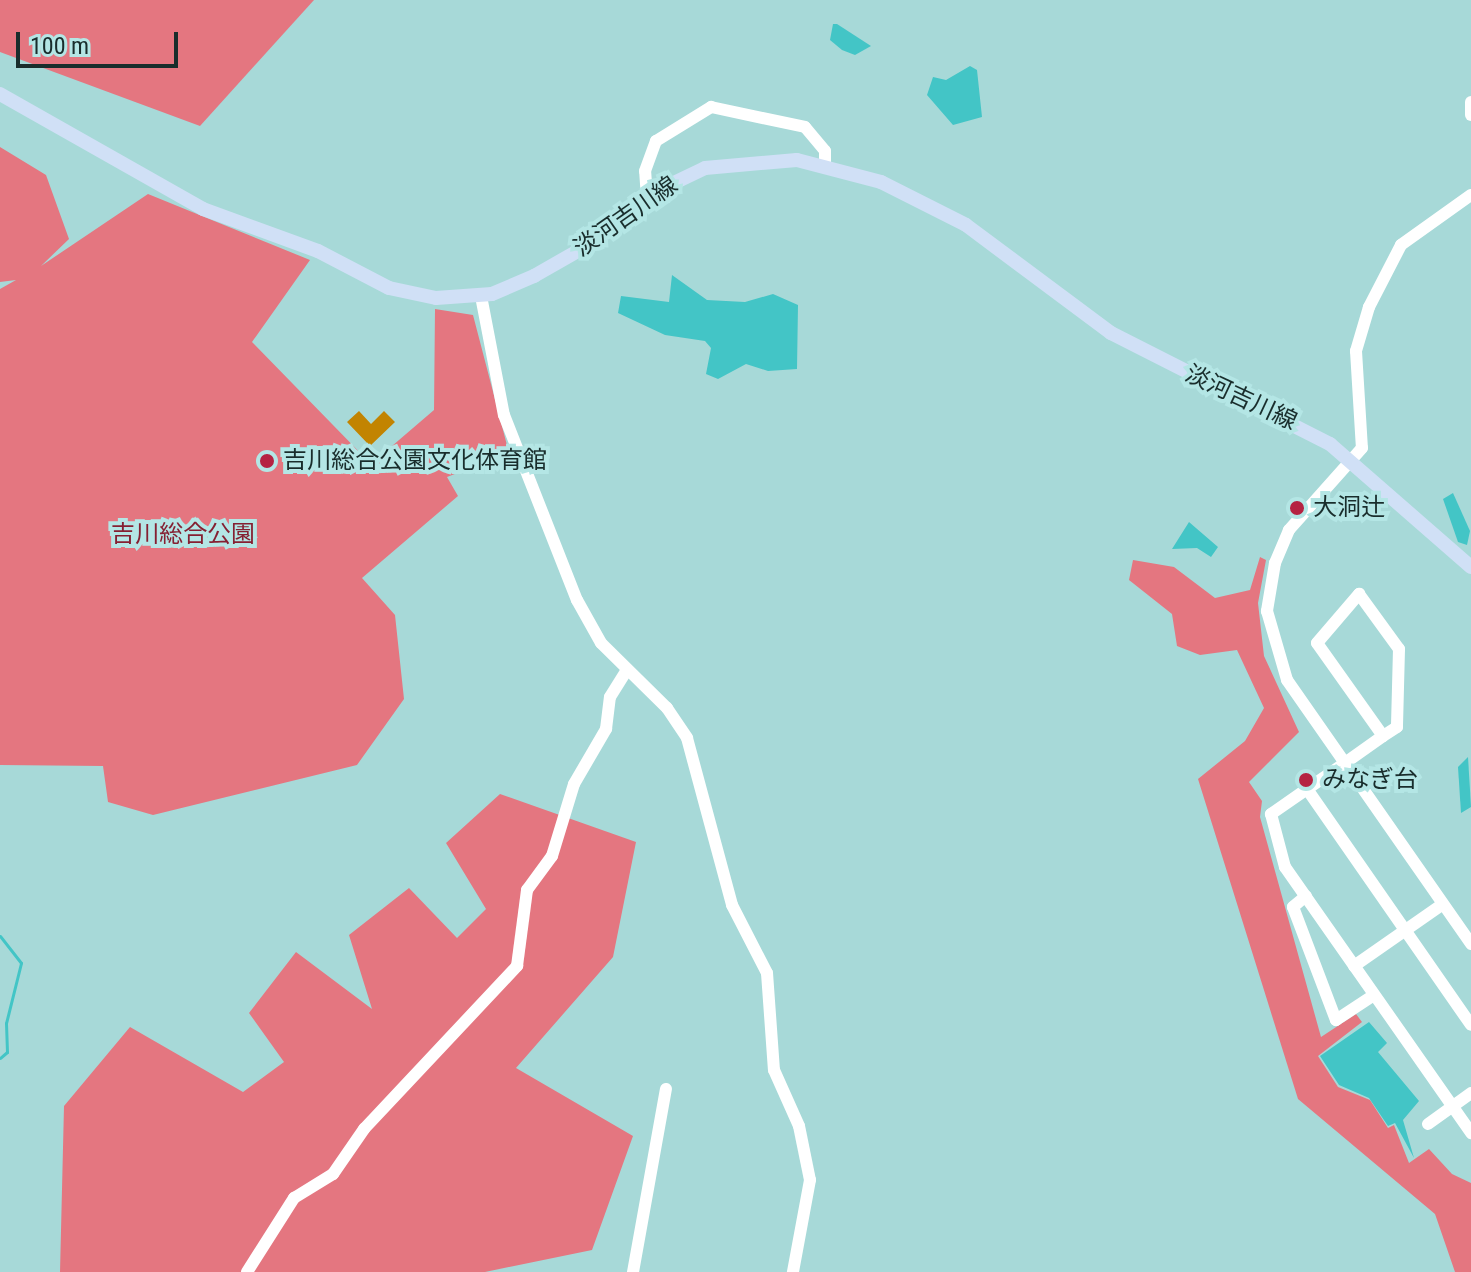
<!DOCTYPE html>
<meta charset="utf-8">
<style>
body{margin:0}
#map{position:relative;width:1471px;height:1272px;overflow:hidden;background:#a7d9d8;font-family:"Roboto Condensed","Noto Sans JP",sans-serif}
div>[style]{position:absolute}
.green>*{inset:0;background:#e47680}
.water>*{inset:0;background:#43c5c6}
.stream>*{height:3px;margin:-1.5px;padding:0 1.5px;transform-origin:1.5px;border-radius:1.5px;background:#43c5c6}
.building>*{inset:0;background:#c28401}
.minor>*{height:12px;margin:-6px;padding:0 6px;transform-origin:6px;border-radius:6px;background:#fff}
.major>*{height:14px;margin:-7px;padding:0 7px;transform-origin:7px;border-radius:7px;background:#d0e0f6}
.dots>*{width:22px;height:22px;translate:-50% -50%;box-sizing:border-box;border:4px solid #b4e6e5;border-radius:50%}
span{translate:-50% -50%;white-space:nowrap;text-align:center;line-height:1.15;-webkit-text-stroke:8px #b4e6e5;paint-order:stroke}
.street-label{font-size:24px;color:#192d2c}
.poi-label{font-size:24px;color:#192d2c}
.left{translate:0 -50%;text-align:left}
.park-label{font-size:24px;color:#852032}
.scale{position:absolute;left:16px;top:32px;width:162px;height:36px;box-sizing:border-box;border:4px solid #192d2c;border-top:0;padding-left:10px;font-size:24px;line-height:28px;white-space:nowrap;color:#192d2c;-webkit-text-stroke:6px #b4e6e5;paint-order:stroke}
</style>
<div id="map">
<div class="green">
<i style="clip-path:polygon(0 0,314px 0,200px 126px,0 52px)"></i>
<i style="clip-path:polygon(0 147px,46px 175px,69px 239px,41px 266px,148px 194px,310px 260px,252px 342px,371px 464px,434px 410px,435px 309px,473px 315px,509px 453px,447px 477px,458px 496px,362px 578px,395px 615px,404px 699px,357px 765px,153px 815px,108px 802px,103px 766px,0 765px,0 289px,16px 280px,0 282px)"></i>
<i style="clip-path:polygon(1260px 557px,1266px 560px,1258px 603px,1264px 656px,1299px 732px,1249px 782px,1262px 801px,1260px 817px,1321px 1037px,1356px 1014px,1362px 1022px,1318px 1056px,1338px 1087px,1370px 1100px,1388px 1128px,1394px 1125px,1409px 1163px,1429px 1149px,1452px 1174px,1471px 1183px,1471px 1272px,1455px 1272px,1435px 1214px,1298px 1099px,1198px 779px,1245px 741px,1264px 708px,1237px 650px,1200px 655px,1177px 646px,1172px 614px,1129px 580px,1133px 560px,1174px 567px,1215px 598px,1250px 590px)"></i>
<i style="clip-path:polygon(500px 794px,636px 842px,613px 957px,516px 1068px,633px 1136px,592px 1250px,485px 1272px,60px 1272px,64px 1106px,130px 1027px,243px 1092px,284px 1062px,249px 1013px,296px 952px,372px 1009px,349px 935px,409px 888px,457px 938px,486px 909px,446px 843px)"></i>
</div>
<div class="water">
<i style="clip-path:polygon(833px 24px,837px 24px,871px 46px,855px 55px,842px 50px,830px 40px)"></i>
<i style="clip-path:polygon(970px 66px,977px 70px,982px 117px,953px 125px,927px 95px,933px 77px,946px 80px)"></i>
<i style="clip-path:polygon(672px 275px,707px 300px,745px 302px,773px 294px,798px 305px,797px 369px,768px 371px,746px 364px,718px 379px,706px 374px,711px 348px,705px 341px,665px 335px,618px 313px,621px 296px,669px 302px)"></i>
<i style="clip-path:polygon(1453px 493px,1470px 531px,1467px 545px,1458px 542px,1443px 499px)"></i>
<i style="clip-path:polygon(1189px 522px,1218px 547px,1211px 557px,1197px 548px,1172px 549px)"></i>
<i style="clip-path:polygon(1468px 757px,1471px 807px,1461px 813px,1458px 767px)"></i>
<i style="clip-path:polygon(1369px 1022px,1387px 1043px,1378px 1052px,1419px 1101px,1403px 1120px,1414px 1158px,1395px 1123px,1388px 1126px,1369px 1098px,1339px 1085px,1320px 1056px)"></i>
</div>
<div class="stream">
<i style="left:0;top:936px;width:34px;rotate:52deg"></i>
<i style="left:21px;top:963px;width:62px;rotate:104deg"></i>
<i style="left:6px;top:1023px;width:29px;rotate:88deg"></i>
<i style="left:7px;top:1052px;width:9px;rotate:139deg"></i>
</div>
<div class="building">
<i style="clip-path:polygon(359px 411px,371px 424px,384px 411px,395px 422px,370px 446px,347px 422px)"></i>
</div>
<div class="minor">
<i style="left:1471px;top:102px;width:13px;rotate:90deg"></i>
<i style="left:1471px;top:195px;width:86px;rotate:144.5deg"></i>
<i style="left:1401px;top:245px;width:70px;rotate:117.3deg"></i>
<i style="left:1369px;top:307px;width:46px;rotate:106.5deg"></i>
<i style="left:1356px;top:351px;width:97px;rotate:86.5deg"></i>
<i style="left:1362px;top:448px;width:110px;rotate:131.7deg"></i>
<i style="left:1289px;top:530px;width:36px;rotate:113deg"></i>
<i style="left:1275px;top:563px;width:49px;rotate:99.5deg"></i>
<i style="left:1267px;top:611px;width:72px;rotate:73.8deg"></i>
<i style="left:1287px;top:680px;width:322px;rotate:55.1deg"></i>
<i style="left:647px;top:198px;width:27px;rotate:-94deg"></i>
<i style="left:645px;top:171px;width:32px;rotate:-70deg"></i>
<i style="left:656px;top:141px;width:65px;rotate:-31.7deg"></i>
<i style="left:711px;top:107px;width:96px;rotate:12deg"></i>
<i style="left:805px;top:127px;width:31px;rotate:50deg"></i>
<i style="left:825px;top:151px;width:14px;rotate:90deg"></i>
<i style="left:481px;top:296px;width:121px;rotate:79.1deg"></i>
<i style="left:504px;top:415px;width:199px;rotate:68.5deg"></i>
<i style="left:577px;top:600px;width:49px;rotate:60.8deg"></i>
<i style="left:601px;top:643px;width:93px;rotate:44.6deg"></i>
<i style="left:667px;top:708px;width:36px;rotate:56deg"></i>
<i style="left:687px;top:738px;width:173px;rotate:74.9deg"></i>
<i style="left:732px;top:905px;width:76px;rotate:62.8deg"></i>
<i style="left:767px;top:973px;width:97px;rotate:85.9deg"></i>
<i style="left:774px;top:1070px;width:61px;rotate:65.9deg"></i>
<i style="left:799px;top:1126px;width:55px;rotate:78.5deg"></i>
<i style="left:810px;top:1180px;width:94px;rotate:100.5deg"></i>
<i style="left:1383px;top:736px;width:114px;rotate:-125.4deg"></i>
<i style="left:1317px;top:643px;width:65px;rotate:-49.4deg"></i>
<i style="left:1359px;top:594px;width:68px;rotate:54deg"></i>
<i style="left:1399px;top:649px;width:78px;rotate:91.5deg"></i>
<i style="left:1397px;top:727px;width:17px;rotate:147deg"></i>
<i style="left:1383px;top:736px;width:47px;rotate:144.6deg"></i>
<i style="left:1345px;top:763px;width:46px;rotate:145.6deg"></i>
<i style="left:1307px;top:789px;width:44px;rotate:145.2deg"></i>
<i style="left:1271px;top:814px;width:55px;rotate:75.2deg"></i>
<i style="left:1285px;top:867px;width:325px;rotate:55deg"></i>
<i style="left:1307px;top:789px;width:287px;rotate:55.2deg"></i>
<i style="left:1306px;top:896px;width:17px;rotate:140deg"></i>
<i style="left:1293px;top:907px;width:121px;rotate:69.2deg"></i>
<i style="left:1336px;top:1020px;width:45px;rotate:-33.3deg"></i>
<i style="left:1354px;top:966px;width:108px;rotate:-34.9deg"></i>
<i style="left:1428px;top:1124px;width:53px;rotate:-35.8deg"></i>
<i style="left:247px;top:1272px;width:88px;rotate:-57.6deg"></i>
<i style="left:294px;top:1198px;width:46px;rotate:-31.6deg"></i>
<i style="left:333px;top:1174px;width:55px;rotate:-55.4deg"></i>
<i style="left:364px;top:1129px;width:224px;rotate:-46.8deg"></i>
<i style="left:517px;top:966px;width:77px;rotate:-82.5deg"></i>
<i style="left:527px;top:890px;width:42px;rotate:-53.7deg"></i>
<i style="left:552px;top:856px;width:75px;rotate:-73deg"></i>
<i style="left:574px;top:784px;width:64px;rotate:-59.8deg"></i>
<i style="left:606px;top:729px;width:32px;rotate:-83deg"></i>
<i style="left:610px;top:697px;width:31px;rotate:-58deg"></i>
<i style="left:633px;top:1272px;width:186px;rotate:-79.8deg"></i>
</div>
<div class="major">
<i style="left:0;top:94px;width:233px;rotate:29.5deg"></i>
<i style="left:203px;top:209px;width:122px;rotate:20.1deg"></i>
<i style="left:318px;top:251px;width:80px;rotate:27.5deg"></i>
<i style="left:389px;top:288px;width:48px;rotate:12deg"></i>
<i style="left:436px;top:298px;width:56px;rotate:-4.1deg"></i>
<i style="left:492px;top:294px;width:46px;rotate:-23.2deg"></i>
<i style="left:534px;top:276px;width:56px;rotate:-29.7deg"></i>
<i style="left:583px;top:248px;width:91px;rotate:-37.9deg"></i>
<i style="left:655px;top:192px;width:55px;rotate:-25.6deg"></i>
<i style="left:705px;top:168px;width:92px;rotate:-5deg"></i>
<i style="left:797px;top:160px;width:87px;rotate:14.7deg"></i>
<i style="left:881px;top:182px;width:95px;rotate:26.8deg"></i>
<i style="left:966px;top:225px;width:181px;rotate:36.7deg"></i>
<i style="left:1111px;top:333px;width:246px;rotate:26.9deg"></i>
<i style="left:1330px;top:444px;width:187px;rotate:41.1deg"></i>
</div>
<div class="dots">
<i style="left:267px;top:461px;background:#b52342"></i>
<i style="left:1297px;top:508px;background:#b52342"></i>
<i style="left:1306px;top:780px;background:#b52342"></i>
</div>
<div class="street-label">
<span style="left:626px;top:217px;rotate:-35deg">淡河吉川線</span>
<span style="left:1241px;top:398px;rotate:25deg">淡河吉川線</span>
</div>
<div class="poi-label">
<span class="left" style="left:283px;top:461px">吉川総合公園文化体育館</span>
<span class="left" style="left:1313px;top:508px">大洞辻</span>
<span class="left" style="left:1322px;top:780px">みなぎ台</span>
</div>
<div class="park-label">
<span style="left:183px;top:535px">吉川総合公園</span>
</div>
<div class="scale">100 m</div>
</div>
